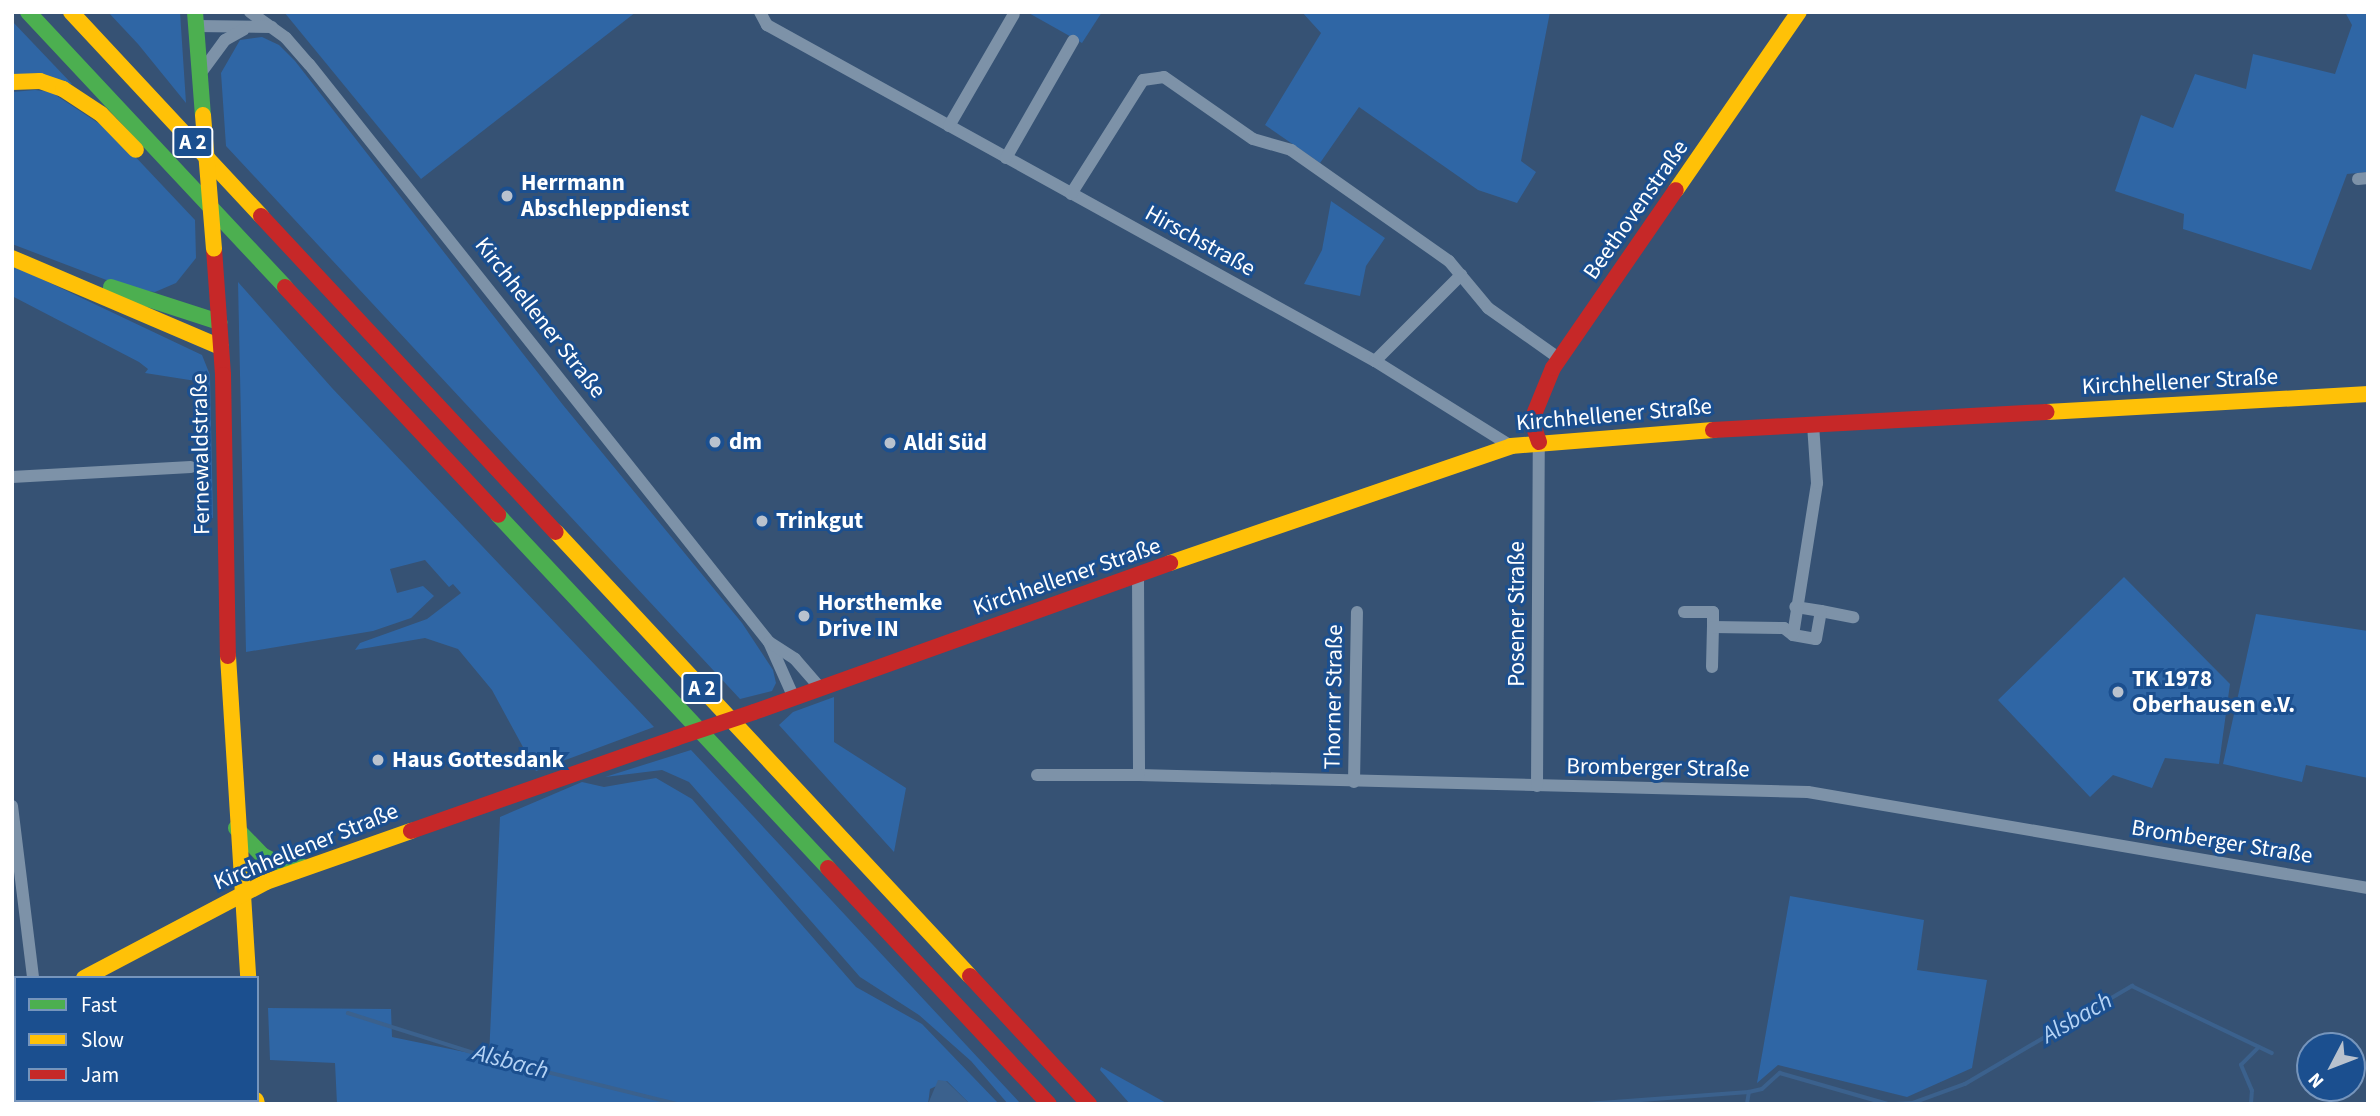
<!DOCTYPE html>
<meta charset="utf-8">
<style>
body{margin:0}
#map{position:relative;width:2380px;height:1116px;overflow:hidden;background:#365274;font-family:"Source Sans 3",sans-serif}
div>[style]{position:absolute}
.green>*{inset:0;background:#2f66a5}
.water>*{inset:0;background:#3b618d}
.stream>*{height:3.5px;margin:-1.75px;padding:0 1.75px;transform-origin:1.75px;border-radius:1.75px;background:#3b618d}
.street>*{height:12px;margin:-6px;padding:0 6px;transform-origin:6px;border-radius:6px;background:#7d92a8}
.fast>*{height:16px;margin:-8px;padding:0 8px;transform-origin:8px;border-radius:8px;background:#4caf50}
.slow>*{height:16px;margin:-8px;padding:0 8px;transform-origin:8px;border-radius:8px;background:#ffc107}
.jam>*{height:16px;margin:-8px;padding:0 8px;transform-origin:8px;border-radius:8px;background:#c62828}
.slow-bridge>*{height:16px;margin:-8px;padding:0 8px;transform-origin:8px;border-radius:8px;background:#ffc107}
.jam-bridge>*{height:16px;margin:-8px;padding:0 8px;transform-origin:8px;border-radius:8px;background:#c62828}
.dots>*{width:19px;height:19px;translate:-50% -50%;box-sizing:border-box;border:4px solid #1b4f8f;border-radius:50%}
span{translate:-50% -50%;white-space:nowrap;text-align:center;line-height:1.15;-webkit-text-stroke:6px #1b4f8f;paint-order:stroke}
.shield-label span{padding:2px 5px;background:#1b4f8f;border:2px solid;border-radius:5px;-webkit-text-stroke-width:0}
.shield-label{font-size:21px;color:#fff;font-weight:700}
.poi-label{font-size:23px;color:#fff;font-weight:700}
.left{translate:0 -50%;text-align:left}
.street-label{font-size:23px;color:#fff}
.water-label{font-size:24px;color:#b5d3f5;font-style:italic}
.frame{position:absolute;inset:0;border:14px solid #fff;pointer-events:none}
.legend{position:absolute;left:14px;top:976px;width:245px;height:126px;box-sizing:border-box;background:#1b4f8f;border:2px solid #7695bc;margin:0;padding:9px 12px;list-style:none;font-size:21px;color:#fff}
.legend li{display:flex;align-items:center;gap:14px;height:35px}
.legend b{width:35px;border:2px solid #7695bc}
.north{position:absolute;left:2296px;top:1032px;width:70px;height:70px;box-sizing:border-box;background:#1b4f8f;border:2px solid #7695bc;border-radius:50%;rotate:228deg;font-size:19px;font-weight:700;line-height:28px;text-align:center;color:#fff}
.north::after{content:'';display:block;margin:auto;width:24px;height:32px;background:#b9c2ce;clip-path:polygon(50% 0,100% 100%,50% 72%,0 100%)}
</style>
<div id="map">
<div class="green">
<i style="clip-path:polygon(108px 12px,180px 12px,186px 103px,138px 44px)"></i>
<i style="clip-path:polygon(284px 12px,636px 12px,421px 179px)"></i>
<i style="clip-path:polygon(1027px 12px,1102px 12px,1082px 43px)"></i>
<i style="clip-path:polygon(1302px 12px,1550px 12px,1521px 161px,1536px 172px,1517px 203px,1478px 190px,1359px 107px,1320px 163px,1265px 125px,1321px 33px)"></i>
<i style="clip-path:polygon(2345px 12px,2368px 12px,2368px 172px,2347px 174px,2311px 270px,2183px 229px,2184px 214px,2115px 191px,2141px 115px,2173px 128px,2195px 74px,2246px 89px,2253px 54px,2335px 74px,2352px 25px)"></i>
<i style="clip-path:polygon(12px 21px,72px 84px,12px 78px)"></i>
<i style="clip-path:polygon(262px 37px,279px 45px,295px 61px,563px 405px,742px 623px,773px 670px,776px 683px,772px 691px,740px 699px,226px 146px,221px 73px,240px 40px)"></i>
<i style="clip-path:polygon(35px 90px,51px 92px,112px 132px,195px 220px,196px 258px,176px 283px,155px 292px,130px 289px,12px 244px,12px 92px)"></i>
<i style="clip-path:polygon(1331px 201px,1385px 238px,1366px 266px,1360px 296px,1304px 284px,1322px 250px)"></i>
<i style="clip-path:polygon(12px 265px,202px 355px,210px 375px,213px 518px,206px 518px,201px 489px,209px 485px,210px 469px,200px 453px,196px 381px,145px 373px,148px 369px,139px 362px,12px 296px)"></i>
<i style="clip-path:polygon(238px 282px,332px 388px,654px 727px,536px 771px,492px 690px,458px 649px,425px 638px,355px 650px,360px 643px,427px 619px,461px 593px,453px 584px,449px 587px,425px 560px,390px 569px,397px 593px,423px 586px,434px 596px,411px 618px,373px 631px,246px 652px)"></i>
<i style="clip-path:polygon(2124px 577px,2230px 684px,2219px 764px,2165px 758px,2152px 788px,2113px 775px,2090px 797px,1998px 700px)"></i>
<i style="clip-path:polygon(2256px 614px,2368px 631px,2368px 778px,2306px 765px,2302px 782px,2223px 764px)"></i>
<i style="clip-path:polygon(834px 697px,834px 742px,906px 788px,894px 852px,779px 725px,793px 712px)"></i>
<i style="clip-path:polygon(691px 750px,740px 802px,1021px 1104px,1008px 1104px,971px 1061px,919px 1015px,860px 977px,689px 782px,662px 770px,605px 777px)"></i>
<i style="clip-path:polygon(656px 778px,692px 799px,856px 987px,922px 1024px,999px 1104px,970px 1104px,947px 1081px,930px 1089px,928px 1104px,337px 1104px,335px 1063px,270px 1060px,268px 1008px,391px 1009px,392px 1037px,489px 1057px,500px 817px,582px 782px,604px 787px)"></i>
<i style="clip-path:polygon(1790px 896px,1924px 920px,1917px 970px,1987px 980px,1972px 1068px,1907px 1097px,1778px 1065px,1757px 1083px)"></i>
<i style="clip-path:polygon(1101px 1067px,1168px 1104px,1130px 1104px,1100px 1070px)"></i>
</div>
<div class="water">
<i style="clip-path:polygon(938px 1080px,946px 1081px,970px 1104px,928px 1104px)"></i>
</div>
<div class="stream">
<i style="left:1552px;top:12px;width:60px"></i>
<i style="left:348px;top:1013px;width:149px;rotate:17.6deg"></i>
<i style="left:490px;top:1058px;width:193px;rotate:13.8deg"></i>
<i style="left:1587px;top:1104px;width:162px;rotate:-4.2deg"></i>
<i style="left:1749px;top:1092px;width:13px;rotate:-13deg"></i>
<i style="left:1762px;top:1089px;width:24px;rotate:-42deg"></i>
<i style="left:1780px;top:1073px;width:112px;rotate:16deg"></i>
<i style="left:1747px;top:1104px;width:12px;rotate:-81deg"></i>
<i style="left:1894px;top:1104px;width:19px;rotate:-3deg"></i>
<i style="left:1913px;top:1103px;width:55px;rotate:-20.1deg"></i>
<i style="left:1965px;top:1084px;width:194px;rotate:-30.4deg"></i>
<i style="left:2132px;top:986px;width:155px;rotate:25.6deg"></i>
<i style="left:2251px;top:1104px;width:13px;rotate:-86deg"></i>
<i style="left:2252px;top:1091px;width:28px;rotate:-113deg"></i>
<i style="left:2241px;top:1065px;width:25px;rotate:-45deg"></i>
</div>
<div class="street">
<i style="left:250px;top:12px;width:44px;rotate:35.8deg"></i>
<i style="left:286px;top:38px;width:35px;rotate:49deg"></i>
<i style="left:309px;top:64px;width:739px;rotate:51.49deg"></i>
<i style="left:769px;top:642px;width:61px;rotate:65.9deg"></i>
<i style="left:760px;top:12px;width:15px;rotate:62deg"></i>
<i style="left:767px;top:25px;width:695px;rotate:28.93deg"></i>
<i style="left:1375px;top:361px;width:160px;rotate:32deg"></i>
<i style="left:196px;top:26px;width:76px;rotate:0.8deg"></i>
<i style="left:200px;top:74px;width:42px;rotate:-53.7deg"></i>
<i style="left:225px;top:40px;width:21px;rotate:-29deg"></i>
<i style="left:949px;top:126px;width:129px;rotate:-59.9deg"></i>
<i style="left:1006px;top:158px;width:135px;rotate:-60.2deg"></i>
<i style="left:2358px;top:179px;width:10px;rotate:-6deg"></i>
<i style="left:1071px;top:194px;width:135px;rotate:-57.7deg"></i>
<i style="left:1143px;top:80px;width:21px;rotate:-8deg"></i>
<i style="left:1164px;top:77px;width:108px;rotate:34.9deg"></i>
<i style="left:1253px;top:139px;width:40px;rotate:16deg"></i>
<i style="left:1291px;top:150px;width:193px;rotate:35.1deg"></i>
<i style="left:1449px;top:261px;width:61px;rotate:50.3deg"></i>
<i style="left:1488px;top:308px;width:88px;rotate:35.3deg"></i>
<i style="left:1375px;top:361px;width:122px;rotate:-45deg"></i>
<i style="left:12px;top:477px;width:179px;rotate:-3.2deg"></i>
<i style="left:1138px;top:576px;width:199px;rotate:89.7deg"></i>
<i style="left:1139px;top:775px;width:669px;rotate:1.46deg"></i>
<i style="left:1808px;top:792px;width:568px;rotate:9.73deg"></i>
<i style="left:1821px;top:611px;width:33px;rotate:11deg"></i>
<i style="left:1684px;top:612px;width:29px"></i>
<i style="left:1713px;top:612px;width:15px;rotate:90deg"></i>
<i style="left:1793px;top:635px;width:23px;rotate:10deg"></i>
<i style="left:1816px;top:639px;width:28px;rotate:-80deg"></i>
<i style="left:1821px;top:611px;width:26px;rotate:-171deg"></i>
<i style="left:769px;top:642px;width:31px;rotate:33deg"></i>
<i style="left:795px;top:659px;width:38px;rotate:49deg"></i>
<i style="left:1712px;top:667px;width:40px;rotate:-88.6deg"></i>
<i style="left:1713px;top:627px;width:71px;rotate:0.8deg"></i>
<i style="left:1784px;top:628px;width:11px;rotate:38deg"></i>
<i style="left:1793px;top:635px;width:154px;rotate:-81deg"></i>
<i style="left:1817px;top:483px;width:58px;rotate:-93.9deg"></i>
<i style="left:1037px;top:775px;width:102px"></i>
<i style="left:1354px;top:782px;width:170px;rotate:-89deg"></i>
<i style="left:1537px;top:786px;width:344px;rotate:-89.7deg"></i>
<i style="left:12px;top:806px;width:173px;rotate:83deg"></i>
</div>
<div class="fast">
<i style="left:28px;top:12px;width:376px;rotate:46.9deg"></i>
<i style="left:195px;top:12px;width:103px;rotate:85.6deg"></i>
<i style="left:111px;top:287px;width:114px;rotate:18deg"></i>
<i style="left:498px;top:515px;width:483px;rotate:46.9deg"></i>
<i style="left:236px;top:828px;width:37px;rotate:46deg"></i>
<i style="left:262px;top:855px;width:19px;rotate:28deg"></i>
<i style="left:279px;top:864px;width:22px;rotate:5deg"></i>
</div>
<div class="slow">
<i style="left:71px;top:12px;width:279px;rotate:47deg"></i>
<i style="left:12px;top:82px;width:28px;rotate:-2deg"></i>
<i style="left:40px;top:81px;width:24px;rotate:19deg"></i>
<i style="left:63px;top:89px;width:45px;rotate:33.3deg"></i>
<i style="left:101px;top:114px;width:50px;rotate:45.8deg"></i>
<i style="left:1676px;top:190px;width:216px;rotate:-55.4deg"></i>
<i style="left:12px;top:258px;width:227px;rotate:23.1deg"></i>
<i style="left:2047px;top:412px;width:322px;rotate:-3.2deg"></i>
<i style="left:556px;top:532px;width:607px;rotate:47deg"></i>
<i style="left:1170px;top:563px;width:361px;rotate:-18.9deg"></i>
<i style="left:1511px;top:446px;width:203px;rotate:-4.5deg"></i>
<i style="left:228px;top:656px;width:323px;rotate:86.4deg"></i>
<i style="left:84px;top:978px;width:206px;rotate:-27.8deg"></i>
<i style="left:266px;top:882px;width:154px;rotate:-19.4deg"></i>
<i style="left:256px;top:1100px;width:4px;rotate:76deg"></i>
</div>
<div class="jam">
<i style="left:261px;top:216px;width:432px;rotate:47deg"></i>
<i style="left:214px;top:249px;width:126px;rotate:85.9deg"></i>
<i style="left:223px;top:375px;width:281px;rotate:89deg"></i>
<i style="left:285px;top:287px;width:312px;rotate:46.9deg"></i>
<i style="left:1713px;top:430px;width:334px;rotate:-3.1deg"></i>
<i style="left:1539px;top:442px;width:18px;rotate:-109deg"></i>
<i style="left:1533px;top:425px;width:13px;rotate:-81deg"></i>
<i style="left:1535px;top:412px;width:48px;rotate:-67.8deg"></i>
<i style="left:1553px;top:368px;width:216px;rotate:-55.4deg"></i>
<i style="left:754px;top:712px;width:442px;rotate:-19.7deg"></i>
<i style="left:411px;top:831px;width:281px;rotate:-19.3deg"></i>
<i style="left:828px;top:868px;width:323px;rotate:46.9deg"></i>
<i style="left:970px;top:976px;width:175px;rotate:47.1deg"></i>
<i style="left:12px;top:1017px;width:4px;rotate:-27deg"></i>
</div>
<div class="slow-bridge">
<i style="left:203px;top:115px;width:134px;rotate:85.3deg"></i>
</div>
<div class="jam-bridge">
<i style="left:676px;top:738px;width:82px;rotate:-18.4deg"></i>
</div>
<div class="dots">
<i style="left:507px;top:196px;background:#b9c2ce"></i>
<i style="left:715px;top:442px;background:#b9c2ce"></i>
<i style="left:890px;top:443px;background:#b9c2ce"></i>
<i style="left:762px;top:521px;background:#b9c2ce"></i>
<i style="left:804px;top:616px;background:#b9c2ce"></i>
<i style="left:2118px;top:692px;background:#b9c2ce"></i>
<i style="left:378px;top:760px;background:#b9c2ce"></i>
</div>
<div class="shield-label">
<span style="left:193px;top:142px">A 2</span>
<span style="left:702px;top:688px">A 2</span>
</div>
<div class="poi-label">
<span class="left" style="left:521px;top:196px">Herrmann<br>Abschleppdienst</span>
<span class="left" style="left:729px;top:442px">dm</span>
<span class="left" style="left:904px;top:443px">Aldi Süd</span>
<span class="left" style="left:776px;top:521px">Trinkgut</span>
<span class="left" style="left:818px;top:616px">Horsthemke<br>Drive IN</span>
<span class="left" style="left:2132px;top:692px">TK 1978<br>Oberhausen e.V.</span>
<span class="left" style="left:392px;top:760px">Haus Gottesdank</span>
</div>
<div class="street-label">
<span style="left:1636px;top:210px;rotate:-55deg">Beethovenstraße</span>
<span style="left:1200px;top:241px;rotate:29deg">Hirschstraße</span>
<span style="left:540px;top:318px;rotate:52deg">Kirchhellener Straße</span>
<span style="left:2180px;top:382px;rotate:-3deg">Kirchhellener Straße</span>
<span style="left:1614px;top:415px;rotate:-5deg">Kirchhellener Straße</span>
<span style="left:201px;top:454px;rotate:-91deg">Fernewaldstraße</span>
<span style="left:1067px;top:577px;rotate:-19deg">Kirchhellener Straße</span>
<span style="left:1517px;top:614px;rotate:-90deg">Posener Straße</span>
<span style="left:1334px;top:697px;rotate:-89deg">Thorner Straße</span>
<span style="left:1658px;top:768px;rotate:1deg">Bromberger Straße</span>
<span style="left:2222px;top:842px;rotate:9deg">Bromberger Straße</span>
<span style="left:306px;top:847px;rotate:-22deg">Kirchhellener Straße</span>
</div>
<div class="water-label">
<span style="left:2077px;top:1018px;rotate:-30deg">Alsbach</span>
<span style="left:511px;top:1062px;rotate:15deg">Alsbach</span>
</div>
<div class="frame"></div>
<ul class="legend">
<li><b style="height:9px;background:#4caf50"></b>Fast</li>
<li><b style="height:9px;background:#ffc107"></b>Slow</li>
<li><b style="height:9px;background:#c62828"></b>Jam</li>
</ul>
<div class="north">N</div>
</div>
